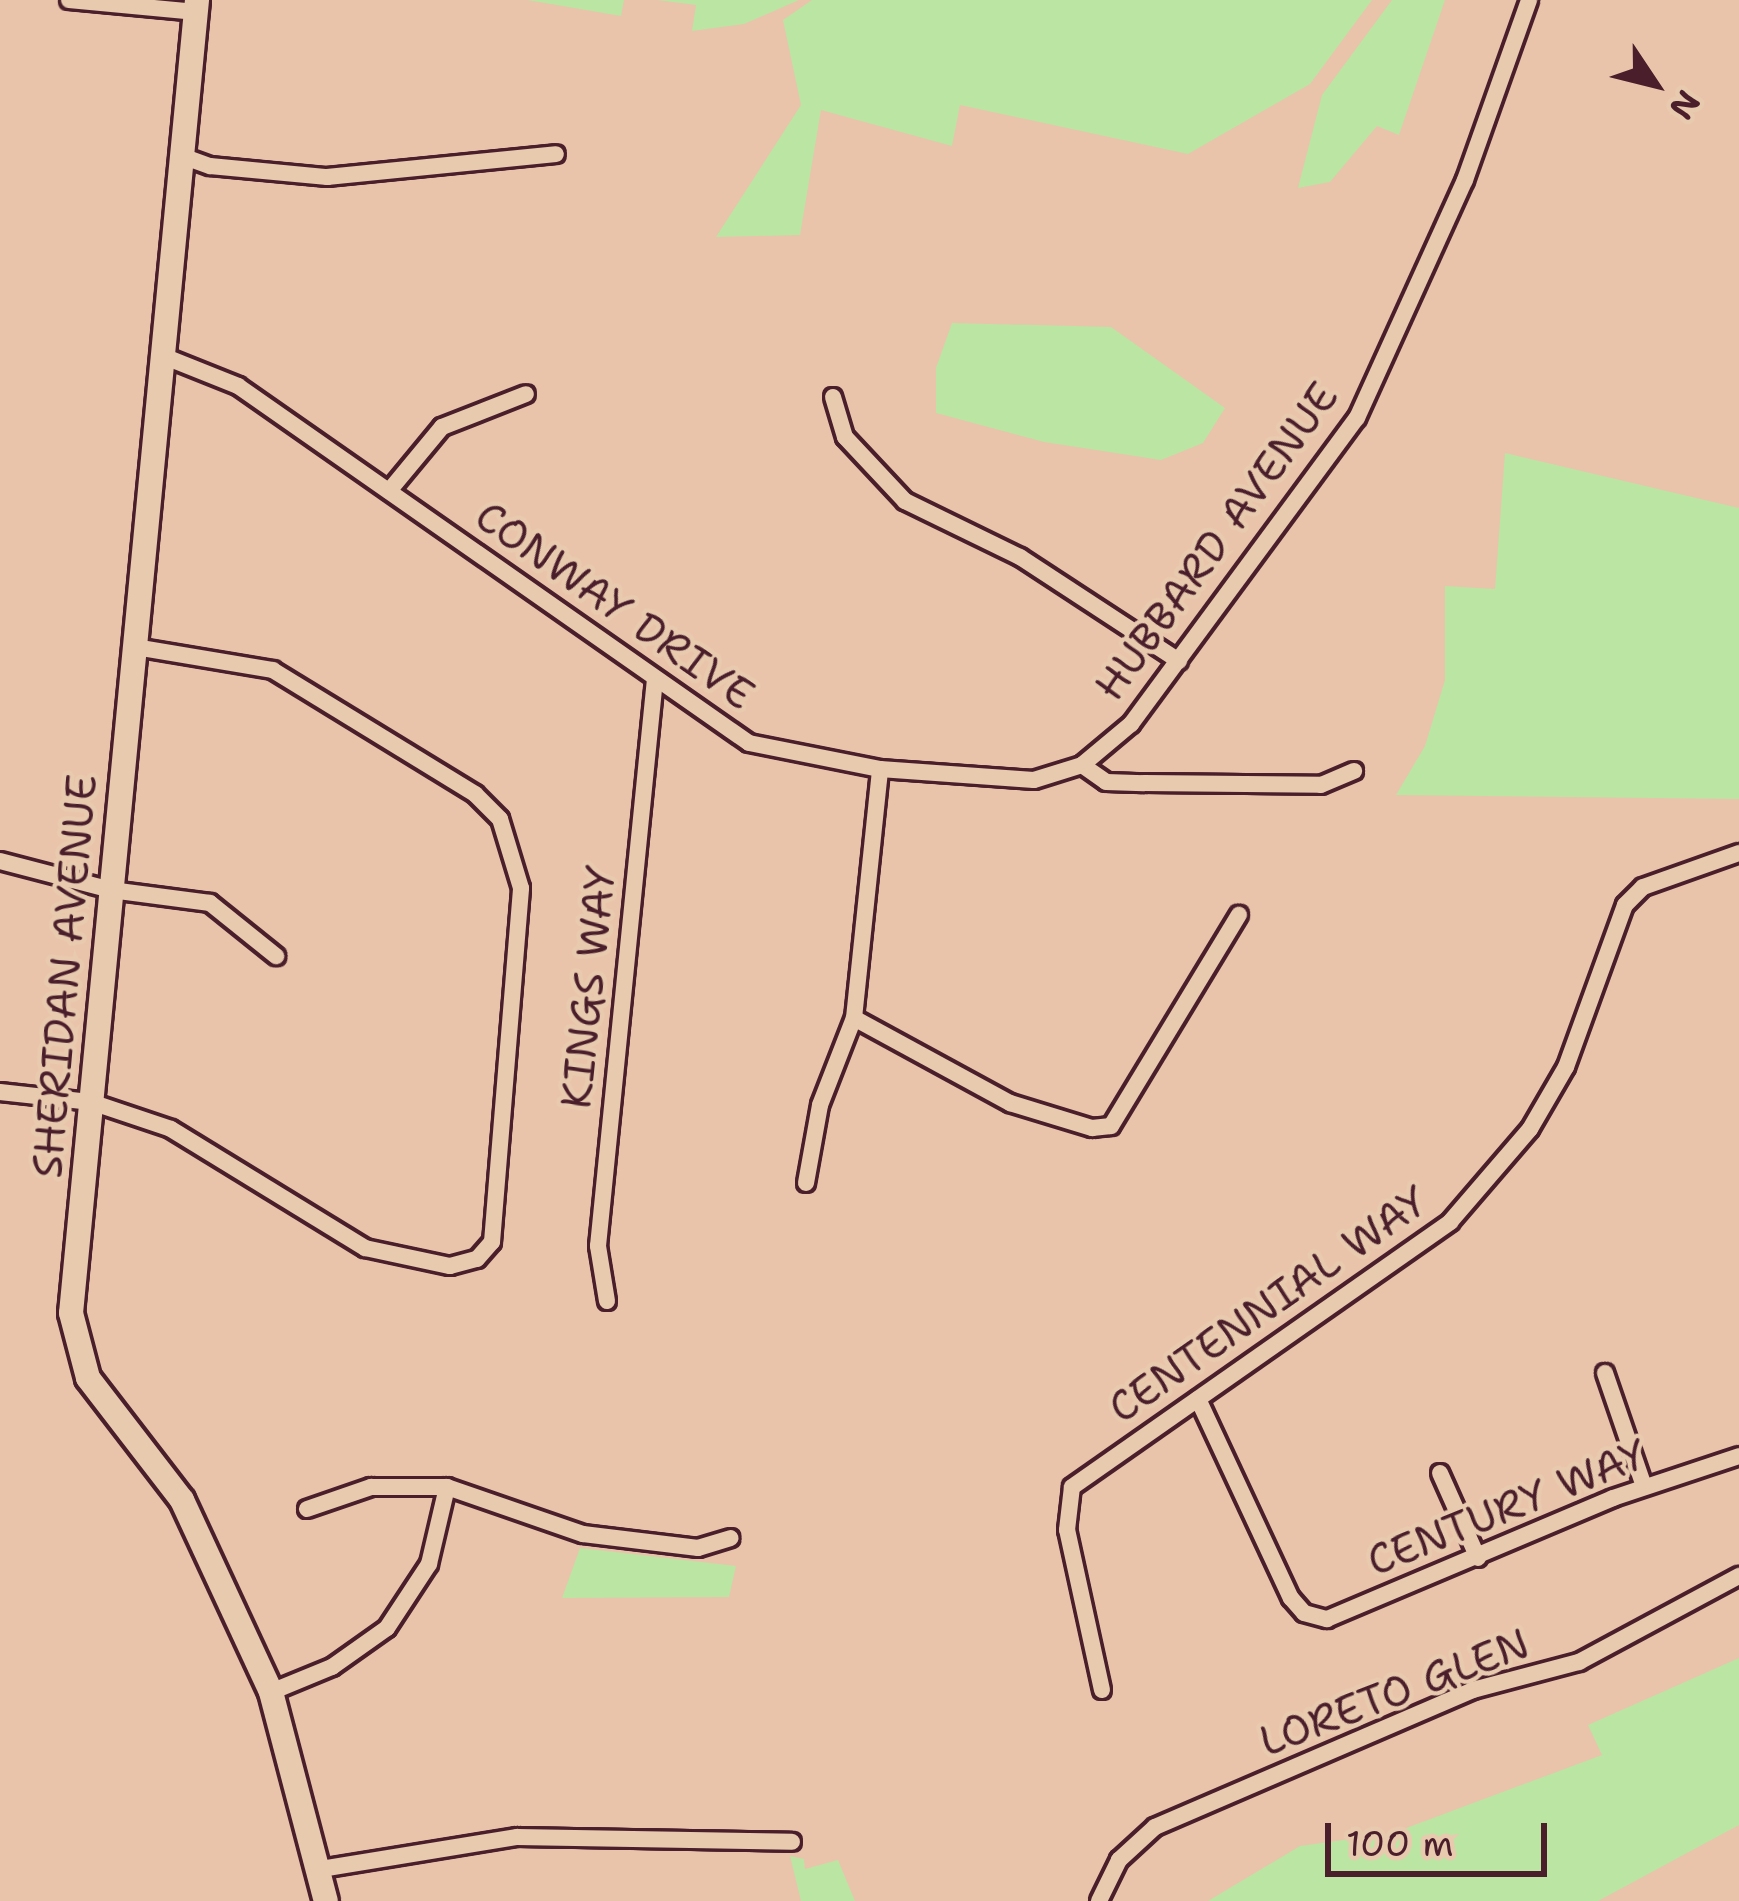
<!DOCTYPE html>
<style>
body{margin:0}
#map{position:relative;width:1739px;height:1901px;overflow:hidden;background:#e9c4aa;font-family:"Shantell Sans",sans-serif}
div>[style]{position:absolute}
.green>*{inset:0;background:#bbe5a2}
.roads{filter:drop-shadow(3px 0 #4a1f2b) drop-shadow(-3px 0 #4a1f2b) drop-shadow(0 3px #4a1f2b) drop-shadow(0 -3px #4a1f2b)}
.street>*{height:16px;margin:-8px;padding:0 8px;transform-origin:8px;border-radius:8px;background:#e8caaf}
.secondary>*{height:24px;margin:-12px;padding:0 12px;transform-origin:12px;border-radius:12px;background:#e8caaf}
span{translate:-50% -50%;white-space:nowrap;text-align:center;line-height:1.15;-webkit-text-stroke:9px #e8caaf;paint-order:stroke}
.street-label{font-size:42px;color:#4a1f2b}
.north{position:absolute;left:1595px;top:24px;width:120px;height:120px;-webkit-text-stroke:9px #e8caaf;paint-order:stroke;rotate:125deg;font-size:33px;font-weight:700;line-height:48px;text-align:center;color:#4a1f2b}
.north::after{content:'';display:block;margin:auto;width:42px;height:54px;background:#4a1f2b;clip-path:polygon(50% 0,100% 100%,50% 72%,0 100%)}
.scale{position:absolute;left:1325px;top:1823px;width:222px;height:54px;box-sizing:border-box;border:6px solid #4a1f2b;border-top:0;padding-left:15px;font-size:36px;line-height:42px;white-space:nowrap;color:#4a1f2b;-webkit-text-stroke:9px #e8caaf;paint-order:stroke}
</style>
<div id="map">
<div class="green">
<i style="clip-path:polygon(527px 0,624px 0,621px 16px)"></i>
<i style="clip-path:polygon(657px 0,799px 0,744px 24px,692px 31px,696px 5px)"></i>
<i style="clip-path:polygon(812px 0,1372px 0,1310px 84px,1188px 154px,960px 105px,952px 146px,821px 110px,800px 235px,716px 237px,801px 105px,783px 20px)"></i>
<i style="clip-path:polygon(1392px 0,1445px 0,1399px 135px,1377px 126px,1330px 182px,1298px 188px,1322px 95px)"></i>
<i style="clip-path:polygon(952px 323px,1111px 327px,1225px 408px,1203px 443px,1161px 460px,1044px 442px,936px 413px,936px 368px)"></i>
<i style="clip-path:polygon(1505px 453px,1739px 508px,1739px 799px,1396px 795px,1425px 746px,1445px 680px,1445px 586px,1495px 589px)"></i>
<i style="clip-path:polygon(580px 1548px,736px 1566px,729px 1597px,562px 1598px)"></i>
<i style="clip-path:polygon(1739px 1658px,1739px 1825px,1598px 1901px,1208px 1901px,1300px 1846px,1393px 1833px,1602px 1755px,1588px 1725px)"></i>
<i style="clip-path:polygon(790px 1856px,804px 1859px,805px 1869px,838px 1860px,855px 1901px,801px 1901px)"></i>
</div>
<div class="roads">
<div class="street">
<i style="left:69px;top:0;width:128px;rotate:5.4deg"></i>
<i style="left:182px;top:156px;width:30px;rotate:20deg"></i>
<i style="left:210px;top:166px;width:118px;rotate:5.4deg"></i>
<i style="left:327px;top:177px;width:230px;rotate:-5.7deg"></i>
<i style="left:163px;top:356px;width:81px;rotate:21.8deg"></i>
<i style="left:238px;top:386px;width:623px;rotate:34.94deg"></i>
<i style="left:749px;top:743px;width:134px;rotate:11.2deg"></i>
<i style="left:880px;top:769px;width:154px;rotate:4.1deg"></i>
<i style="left:1034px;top:780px;width:50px;rotate:-17.4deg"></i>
<i style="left:1082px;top:765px;width:64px;rotate:-39.9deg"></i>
<i style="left:1131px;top:724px;width:380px;rotate:-53.6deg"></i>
<i style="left:1357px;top:418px;width:261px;rotate:-65.6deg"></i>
<i style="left:1465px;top:180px;width:191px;rotate:-70.4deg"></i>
<i style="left:833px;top:397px;width:42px;rotate:73.3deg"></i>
<i style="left:845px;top:437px;width:88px;rotate:46.8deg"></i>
<i style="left:905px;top:501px;width:128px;rotate:26deg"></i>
<i style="left:1020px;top:557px;width:190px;rotate:33.2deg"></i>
<i style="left:389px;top:491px;width:83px;rotate:-50.4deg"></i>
<i style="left:442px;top:427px;width:90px;rotate:-21.4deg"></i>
<i style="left:1082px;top:765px;width:29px;rotate:35deg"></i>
<i style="left:1106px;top:782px;width:38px;rotate:2deg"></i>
<i style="left:1144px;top:783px;width:177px;rotate:0.6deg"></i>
<i style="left:1321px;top:785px;width:36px;rotate:-23deg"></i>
<i style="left:0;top:861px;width:115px;rotate:14.6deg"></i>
<i style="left:111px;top:890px;width:100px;rotate:7.5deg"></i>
<i style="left:210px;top:903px;width:85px;rotate:38.8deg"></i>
<i style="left:854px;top:1018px;width:178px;rotate:28.6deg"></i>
<i style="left:1010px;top:1103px;width:86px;rotate:17deg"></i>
<i style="left:1092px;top:1128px;width:19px;rotate:-6deg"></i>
<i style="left:1111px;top:1126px;width:247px;rotate:-58.8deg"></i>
<i style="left:0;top:1092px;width:92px;rotate:6.3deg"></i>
<i style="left:91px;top:1102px;width:84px;rotate:18.6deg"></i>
<i style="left:171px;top:1129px;width:228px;rotate:31.5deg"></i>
<i style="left:365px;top:1248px;width:87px;rotate:12deg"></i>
<i style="left:450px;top:1266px;width:28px;rotate:-15deg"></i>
<i style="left:477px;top:1259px;width:23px;rotate:-49deg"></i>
<i style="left:492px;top:1242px;width:355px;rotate:-85.3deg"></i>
<i style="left:521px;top:888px;width:72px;rotate:-106.9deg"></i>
<i style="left:500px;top:819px;width:35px;rotate:-135deg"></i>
<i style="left:475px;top:794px;width:237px;rotate:-148.5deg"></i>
<i style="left:273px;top:670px;width:140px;rotate:-170.5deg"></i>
<i style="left:806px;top:1183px;width:79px;rotate:-79.8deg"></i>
<i style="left:820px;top:1105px;width:93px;rotate:-68.7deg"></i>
<i style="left:854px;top:1018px;width:250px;rotate:-84deg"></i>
<i style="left:607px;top:1301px;width:56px;rotate:-99.3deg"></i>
<i style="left:598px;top:1246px;width:570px;rotate:-84.26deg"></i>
<i style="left:1605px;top:1373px;width:120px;rotate:71deg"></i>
<i style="left:1198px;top:1399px;width:220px;rotate:65deg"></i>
<i style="left:1291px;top:1598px;width:20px;rotate:49deg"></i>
<i style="left:1304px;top:1613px;width:24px;rotate:15deg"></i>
<i style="left:1327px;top:1619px;width:311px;rotate:-22.9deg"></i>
<i style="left:1613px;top:1498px;width:133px;rotate:-18.4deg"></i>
<i style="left:1440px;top:1473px;width:93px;rotate:65.9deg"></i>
<i style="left:307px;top:1509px;width:68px;rotate:-19deg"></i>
<i style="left:371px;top:1487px;width:76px"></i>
<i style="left:447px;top:1487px;width:144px;rotate:19.1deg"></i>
<i style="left:583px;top:1534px;width:116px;rotate:6.9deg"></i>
<i style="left:698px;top:1548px;width:34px;rotate:-17deg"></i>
<i style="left:1102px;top:1690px;width:164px;rotate:-102.3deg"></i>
<i style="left:1067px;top:1530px;width:43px;rotate:-83.4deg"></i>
<i style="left:1072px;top:1487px;width:462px;rotate:-35deg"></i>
<i style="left:1450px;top:1222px;width:123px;rotate:-49.3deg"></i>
<i style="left:1530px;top:1129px;width:72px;rotate:-59.9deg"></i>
<i style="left:1566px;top:1067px;width:172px;rotate:-70deg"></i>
<i style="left:1625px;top:905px;width:25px;rotate:-45deg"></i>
<i style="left:1643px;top:887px;width:102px;rotate:-19.5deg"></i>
<i style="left:271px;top:1692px;width:66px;rotate:-22.3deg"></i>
<i style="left:332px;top:1667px;width:67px;rotate:-35.3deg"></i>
<i style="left:387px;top:1628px;width:77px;rotate:-56.7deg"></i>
<i style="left:429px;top:1564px;width:79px;rotate:-76.8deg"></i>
<i style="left:321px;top:1869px;width:199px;rotate:-9.3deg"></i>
<i style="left:517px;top:1837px;width:275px;rotate:1deg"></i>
<i style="left:1099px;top:1901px;width:46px;rotate:-64deg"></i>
<i style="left:1119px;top:1860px;width:49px;rotate:-42.5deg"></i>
<i style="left:1155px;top:1827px;width:346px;rotate:-23.3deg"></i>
<i style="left:1473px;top:1690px;width:110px;rotate:-14.8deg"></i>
<i style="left:1579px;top:1662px;width:182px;rotate:-28.3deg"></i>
</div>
<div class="secondary">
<i style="left:197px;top:0;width:1319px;rotate:95.48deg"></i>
<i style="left:71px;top:1313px;width:67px;rotate:75.3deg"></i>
<i style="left:88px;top:1378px;width:154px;rotate:52.4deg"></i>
<i style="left:182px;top:1500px;width:212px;rotate:65.1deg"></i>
<i style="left:271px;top:1692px;width:216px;rotate:75.3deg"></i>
</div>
</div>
<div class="street-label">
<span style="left:1216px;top:541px;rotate:-54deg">HUBBARD AVENUE</span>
<span style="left:615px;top:605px;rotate:35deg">CONWAY DRIVE</span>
<span style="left:64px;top:976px;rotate:-85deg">SHERIDAN AVENUE</span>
<span style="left:588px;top:987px;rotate:-84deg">KINGS WAY</span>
<span style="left:1268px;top:1304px;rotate:-35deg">CENTENNIAL WAY</span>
<span style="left:1507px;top:1507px;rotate:-22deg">CENTURY WAY</span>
<span style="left:1394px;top:1692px;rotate:-21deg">LORETO GLEN</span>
</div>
<div class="north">N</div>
<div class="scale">100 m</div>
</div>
